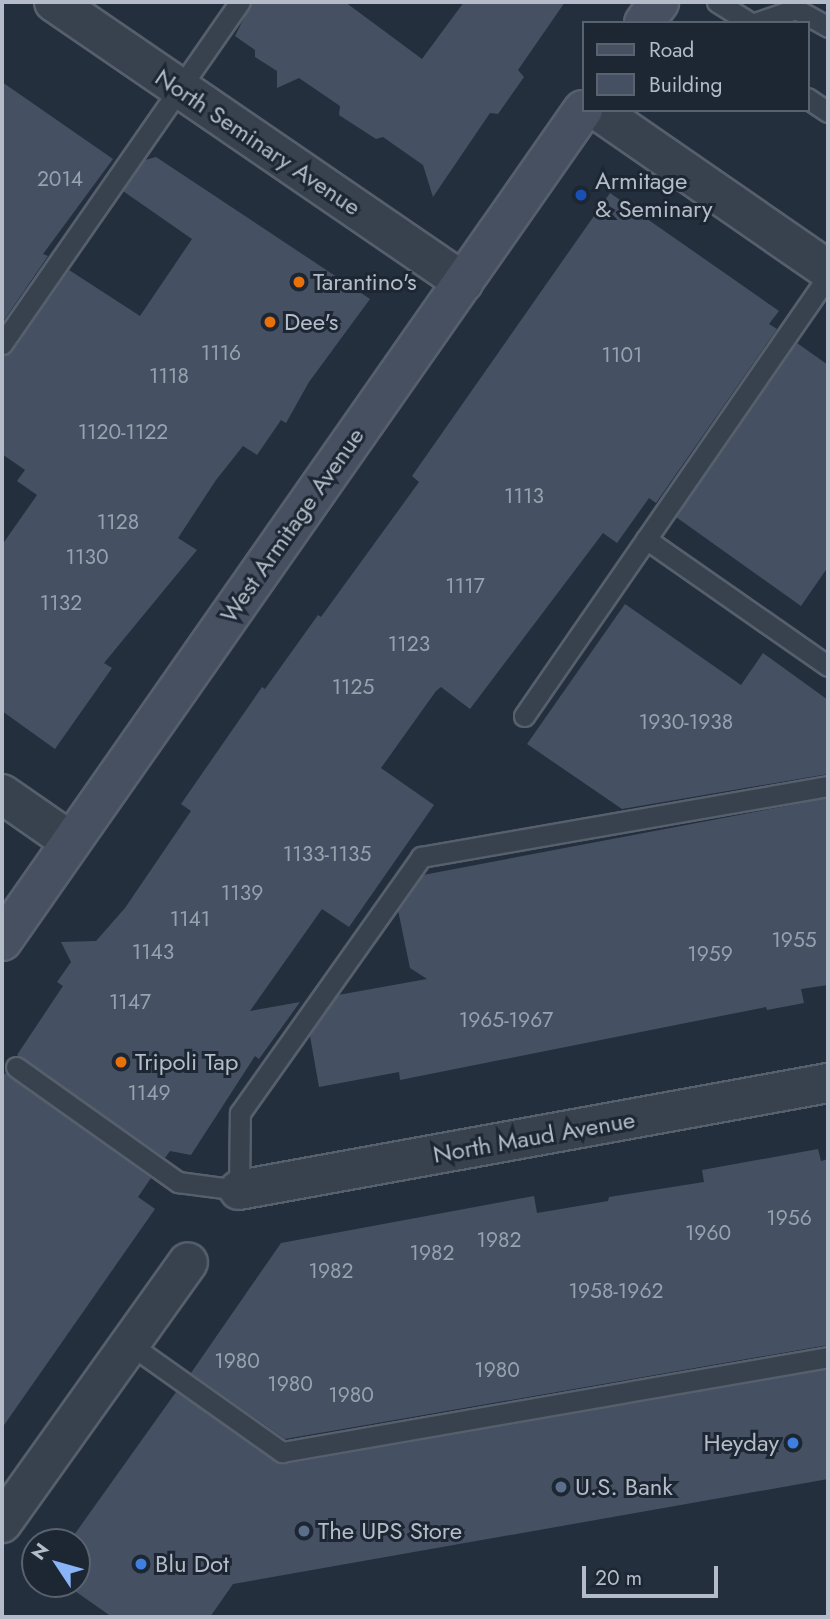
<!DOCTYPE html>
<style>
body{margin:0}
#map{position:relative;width:830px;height:1619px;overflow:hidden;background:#242f3e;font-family:Jost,sans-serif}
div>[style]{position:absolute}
.building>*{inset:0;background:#455162}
.roads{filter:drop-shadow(2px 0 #565f6c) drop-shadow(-2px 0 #565f6c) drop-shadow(0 2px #565f6c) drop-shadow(0 -2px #565f6c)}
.lane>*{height:19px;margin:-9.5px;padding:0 9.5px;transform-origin:9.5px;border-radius:9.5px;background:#38414e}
.street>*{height:38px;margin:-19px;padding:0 19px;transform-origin:19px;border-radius:19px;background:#38414e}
.secondary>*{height:38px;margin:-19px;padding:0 19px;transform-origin:19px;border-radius:19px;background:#465061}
.dots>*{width:19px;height:19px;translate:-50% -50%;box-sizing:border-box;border:4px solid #1d2633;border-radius:50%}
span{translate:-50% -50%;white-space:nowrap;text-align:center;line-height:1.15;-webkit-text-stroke:6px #1d2633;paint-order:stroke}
.number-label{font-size:21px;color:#98a1af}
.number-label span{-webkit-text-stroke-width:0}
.street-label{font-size:24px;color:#b4bcc9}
.poi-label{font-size:24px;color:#b4bcc9}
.left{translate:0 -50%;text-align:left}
.right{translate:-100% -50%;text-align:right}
.frame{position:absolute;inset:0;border:4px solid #b4bcc9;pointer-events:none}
.legend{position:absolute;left:582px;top:21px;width:228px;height:91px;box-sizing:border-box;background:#1d2633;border:2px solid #59626f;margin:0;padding:9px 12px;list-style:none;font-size:21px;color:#b4bcc9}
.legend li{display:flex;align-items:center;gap:14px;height:35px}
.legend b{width:35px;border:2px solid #59626f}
.north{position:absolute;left:21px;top:1528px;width:70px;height:70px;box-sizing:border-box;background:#1d2633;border:2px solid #59626f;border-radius:50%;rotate:306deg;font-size:19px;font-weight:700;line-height:28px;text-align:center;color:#b4bcc9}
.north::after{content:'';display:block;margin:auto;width:24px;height:32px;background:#8ab4f8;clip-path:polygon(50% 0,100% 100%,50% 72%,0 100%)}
.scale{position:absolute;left:582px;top:1566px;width:136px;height:32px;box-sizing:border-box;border:4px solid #b4bcc9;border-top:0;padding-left:9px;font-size:21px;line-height:24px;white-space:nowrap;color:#b4bcc9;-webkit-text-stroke:5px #1d2633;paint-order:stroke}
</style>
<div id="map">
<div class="building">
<i style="clip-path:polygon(252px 2px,345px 2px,422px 59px,464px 2px,565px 2px,518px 70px,524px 77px,498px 114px,490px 113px,433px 197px,423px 165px,383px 137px,376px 139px,339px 115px,340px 106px,299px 78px,277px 88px,277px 71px,255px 57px,255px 50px,235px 36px)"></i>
<i style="clip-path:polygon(2px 82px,113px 159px,43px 254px,48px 256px,2px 323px)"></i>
<i style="clip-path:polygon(156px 157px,370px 299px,309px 382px,286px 423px,281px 420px,257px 455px,243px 446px,216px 480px,178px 538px,197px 550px,104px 663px,112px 668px,55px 749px,2px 711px,2px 545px,37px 495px,17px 481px,25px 470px,2px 454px,2px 356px,12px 351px,69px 270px,140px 316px,192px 239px,123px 191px,145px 160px)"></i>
<i style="clip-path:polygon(610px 193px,779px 311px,769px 324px,777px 329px,656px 503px,649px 498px,617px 543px,603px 533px,470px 709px,441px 687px,436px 691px,381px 768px,434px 805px,349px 927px,322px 909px,250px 1011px,300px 1002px,259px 1059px,255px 1056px,191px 1155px,170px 1151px,165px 1158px,17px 1055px,63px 986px,57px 982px,71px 962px,61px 942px,96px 941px,125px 908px,191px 811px,181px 804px,262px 687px,265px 689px,318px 615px,321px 617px,419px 482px,412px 476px)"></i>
<i style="clip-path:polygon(797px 343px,828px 365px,828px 567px,801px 606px,676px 517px)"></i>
<i style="clip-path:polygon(625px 604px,741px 685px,763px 653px,828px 700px,828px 774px,622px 809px,527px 744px)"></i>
<i style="clip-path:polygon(828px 798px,828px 985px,801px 989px,804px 1003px,767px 1010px,766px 1007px,400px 1080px,399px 1072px,319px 1087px,310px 1036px,338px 995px,427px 979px,410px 968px,398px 910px,423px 875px)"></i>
<i style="clip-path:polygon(5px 1073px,151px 1178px,138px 1197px,155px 1209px,2px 1428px,2px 1078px)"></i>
<i style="clip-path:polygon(818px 1149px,821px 1161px,828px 1159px,828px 1345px,285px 1439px,191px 1373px,281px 1243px,534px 1196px,537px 1213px,608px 1201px,609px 1197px,704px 1182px,702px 1170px)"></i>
<i style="clip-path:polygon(828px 1369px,828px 1479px,233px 1584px,210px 1617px,112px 1617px,65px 1584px,77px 1584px,77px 1542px,69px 1542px,176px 1392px,284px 1464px)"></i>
</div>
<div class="roads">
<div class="lane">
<i style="left:717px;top:2px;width:39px;rotate:32deg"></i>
<i style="left:755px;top:23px;width:43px;rotate:-18.9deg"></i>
<i style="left:796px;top:9px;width:37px;rotate:29deg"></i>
<i style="left:807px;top:98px;width:25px;rotate:34deg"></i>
<i style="left:2px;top:344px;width:417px;rotate:-55.2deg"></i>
<i style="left:646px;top:539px;width:222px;rotate:34.9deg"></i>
<i style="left:524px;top:716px;width:535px;rotate:-55.36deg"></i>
<i style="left:16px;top:1067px;width:199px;rotate:35.4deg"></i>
<i style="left:178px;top:1182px;width:62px;rotate:7.5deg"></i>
<i style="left:239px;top:1190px;width:77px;rotate:-89.3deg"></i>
<i style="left:240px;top:1113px;width:314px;rotate:-54.7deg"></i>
<i style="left:421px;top:857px;width:413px;rotate:-9.9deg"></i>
<i style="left:128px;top:1343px;width:189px;rotate:35.3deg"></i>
<i style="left:282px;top:1452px;width:554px;rotate:-9.87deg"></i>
</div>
<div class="street">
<i style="left:54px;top:2px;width:496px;rotate:34.4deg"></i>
<i style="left:597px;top:110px;width:281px;rotate:34.7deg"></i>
<i style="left:2px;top:794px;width:84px;rotate:34.8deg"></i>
<i style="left:239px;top:1190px;width:599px;rotate:-10.3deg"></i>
<i style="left:2px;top:1523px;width:320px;rotate:-54.5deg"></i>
</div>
<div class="secondary">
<i style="left:644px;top:23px;width:26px;rotate:-54deg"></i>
<i style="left:2px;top:941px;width:1014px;rotate:-55.04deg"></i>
</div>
</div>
<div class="dots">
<i style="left:581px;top:195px;background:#1a4fb4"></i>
<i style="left:299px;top:282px;background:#e8710a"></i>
<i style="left:270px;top:322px;background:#e8710a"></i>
<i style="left:121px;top:1062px;background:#e8710a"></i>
<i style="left:793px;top:1443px;background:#3f7fe0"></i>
<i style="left:561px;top:1487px;background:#5c6f8a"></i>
<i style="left:304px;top:1531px;background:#5c6f8a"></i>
<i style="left:141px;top:1564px;background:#3f7fe0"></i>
</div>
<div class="number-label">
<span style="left:60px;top:179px">2014</span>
<span style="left:221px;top:353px">1116</span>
<span style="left:622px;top:355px">1101</span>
<span style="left:169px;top:376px">1118</span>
<span style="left:123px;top:432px">1120-1122</span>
<span style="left:524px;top:496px">1113</span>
<span style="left:118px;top:522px">1128</span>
<span style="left:87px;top:557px">1130</span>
<span style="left:465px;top:586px">1117</span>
<span style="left:61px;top:603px">1132</span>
<span style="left:409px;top:644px">1123</span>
<span style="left:353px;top:687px">1125</span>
<span style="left:686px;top:722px">1930-1938</span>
<span style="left:327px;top:854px">1133-1135</span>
<span style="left:242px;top:893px">1139</span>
<span style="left:190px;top:919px">1141</span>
<span style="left:794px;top:940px">1955</span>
<span style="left:153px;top:952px">1143</span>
<span style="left:710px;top:954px">1959</span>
<span style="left:130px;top:1002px">1147</span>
<span style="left:506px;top:1020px">1965-1967</span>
<span style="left:149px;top:1093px">1149</span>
<span style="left:789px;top:1218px">1956</span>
<span style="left:708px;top:1233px">1960</span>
<span style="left:499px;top:1240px">1982</span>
<span style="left:432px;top:1253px">1982</span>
<span style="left:331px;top:1271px">1982</span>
<span style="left:616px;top:1291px">1958-1962</span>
<span style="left:237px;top:1361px">1980</span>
<span style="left:497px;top:1370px">1980</span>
<span style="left:290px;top:1384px">1980</span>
<span style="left:351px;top:1395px">1980</span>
</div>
<div class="street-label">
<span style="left:258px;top:142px;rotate:34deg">North Seminary Avenue</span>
<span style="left:292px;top:525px;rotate:-55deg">West Armitage Avenue</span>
<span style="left:534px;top:1137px;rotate:-10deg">North Maud Avenue</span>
</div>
<div class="poi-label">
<span class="left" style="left:595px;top:195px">Armitage<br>&amp; Seminary</span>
<span class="left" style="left:313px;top:282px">Tarantino's</span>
<span class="left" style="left:284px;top:322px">Dee's</span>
<span class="left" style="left:135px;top:1062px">Tripoli Tap</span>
<span class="right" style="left:779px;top:1443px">Heyday</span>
<span class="left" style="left:575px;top:1487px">U.S. Bank</span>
<span class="left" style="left:318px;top:1531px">The UPS Store</span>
<span class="left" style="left:155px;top:1564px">Blu Dot</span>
</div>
<div class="frame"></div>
<ul class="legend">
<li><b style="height:9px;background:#465061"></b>Road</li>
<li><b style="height:19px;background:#455162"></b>Building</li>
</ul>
<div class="north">N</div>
<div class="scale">20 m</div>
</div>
